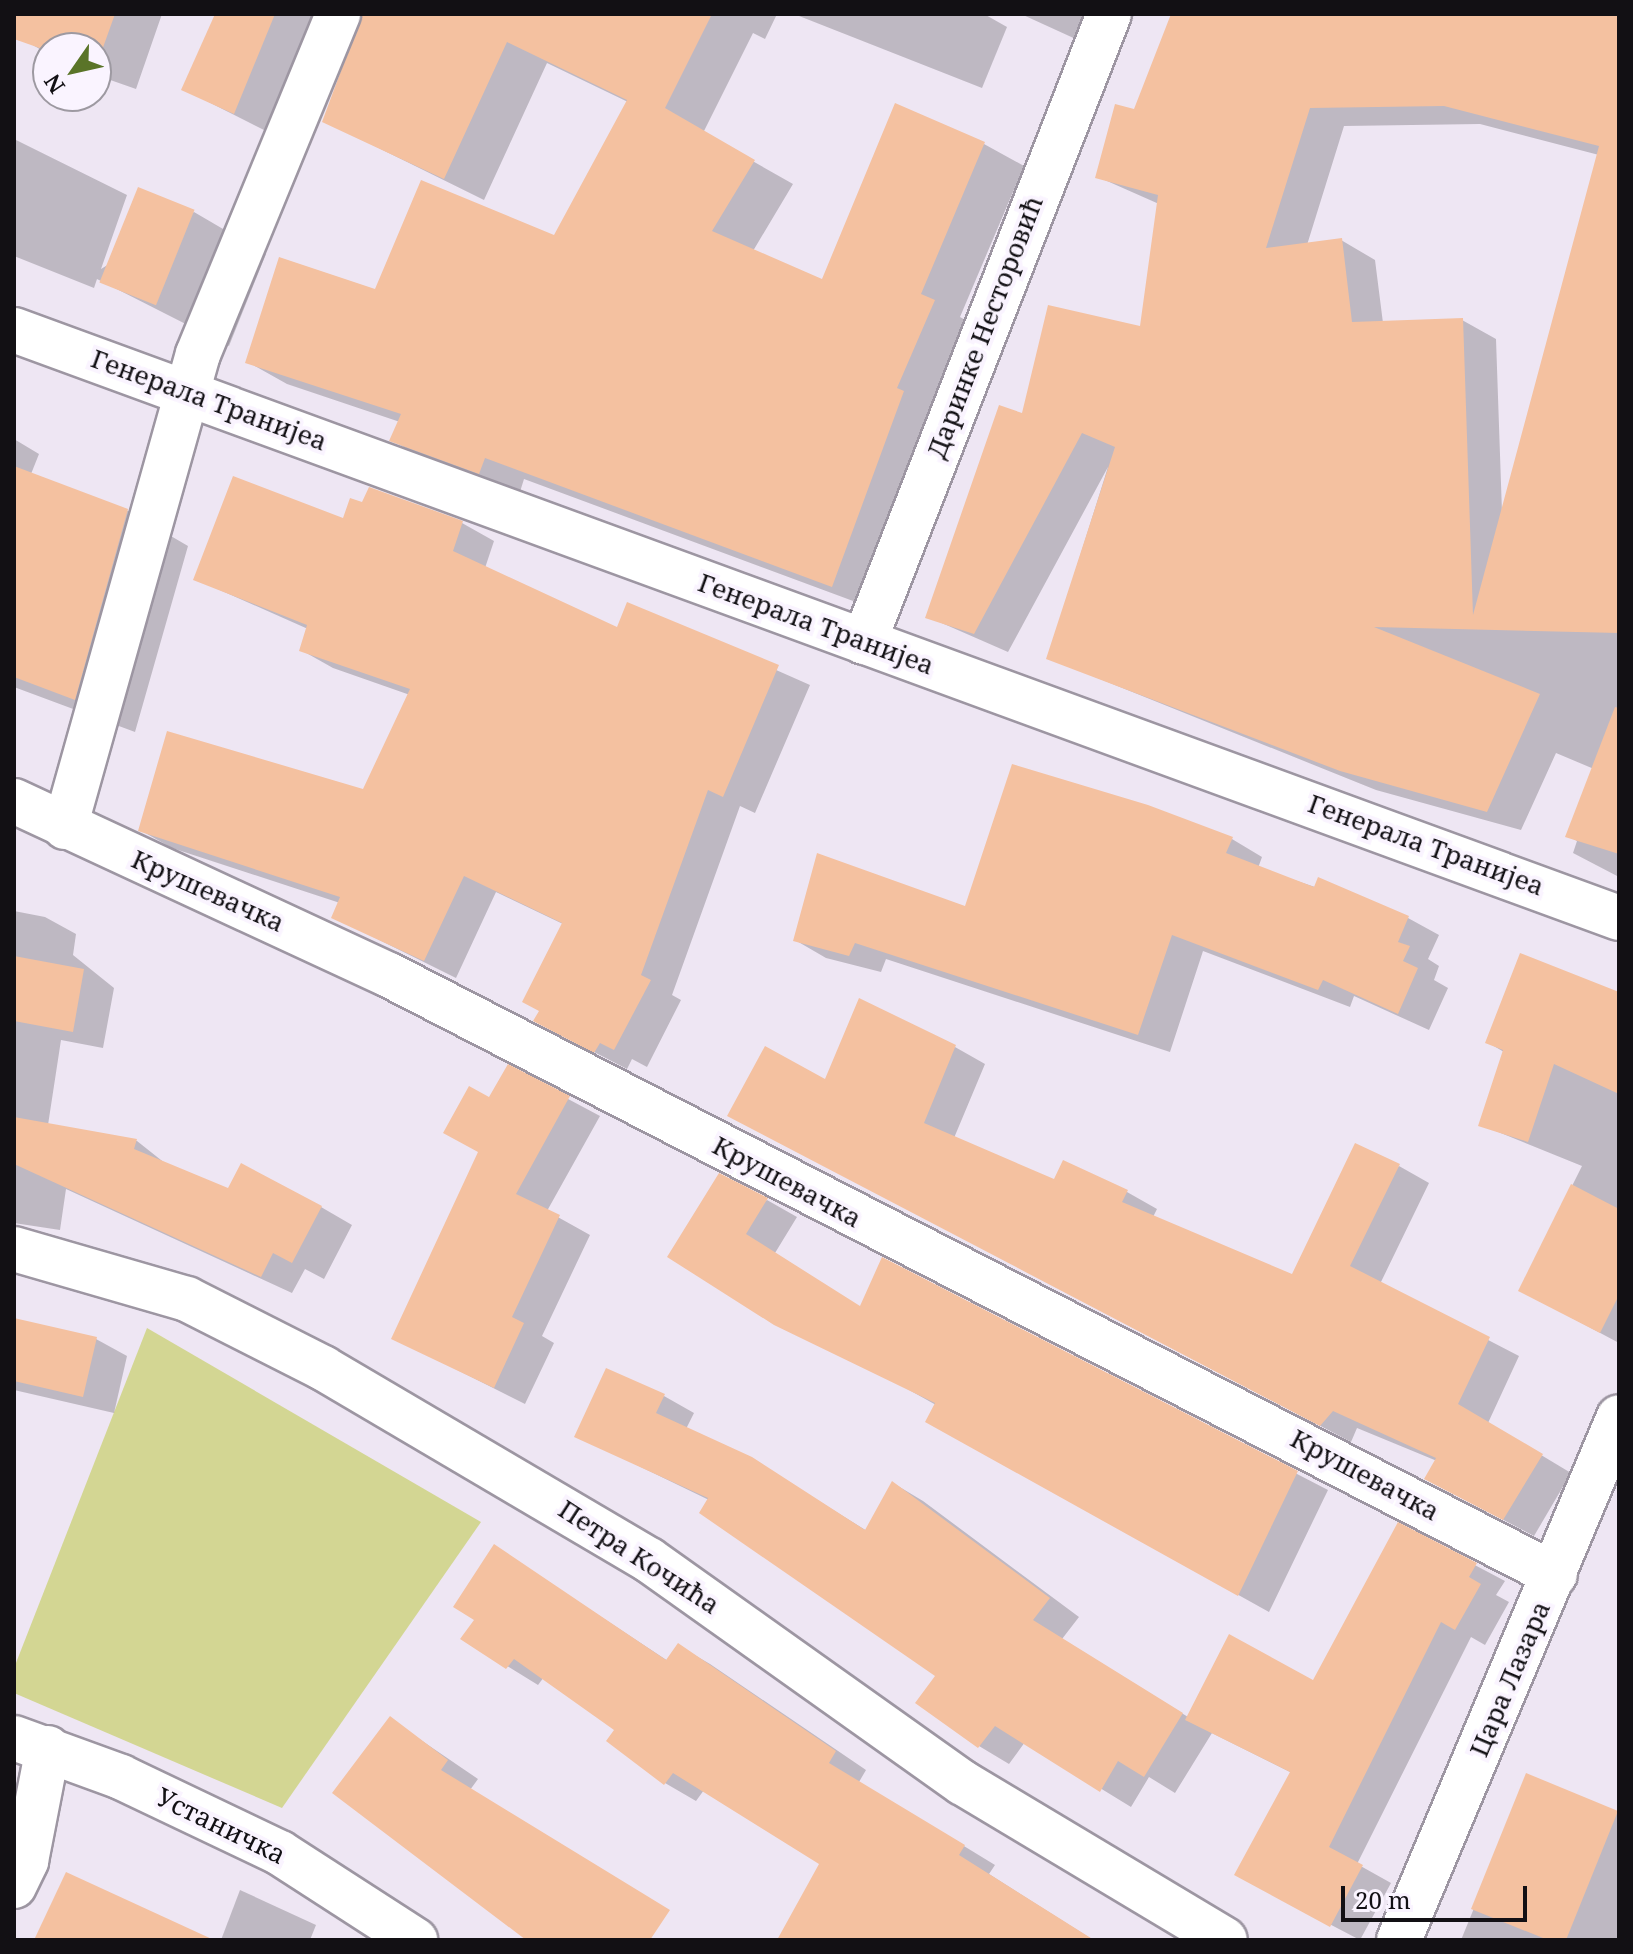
<!DOCTYPE html>
<meta charset="utf-8">
<style>
body{margin:0}
#map{position:relative;width:1633px;height:1954px;overflow:hidden;background:#eee6f3;font-family:"Noto Serif",serif}
div>[style]{position:absolute}
.green>*{inset:0;background:#d3d693}
.shadow>*{inset:0;background:#0003}
.building>*{inset:0;background:#f4c1a0;transform-origin:0 0}
.roads{filter:drop-shadow(2px 0 #9d96a2) drop-shadow(-2px 0 #9d96a2) drop-shadow(0 2px #9d96a2) drop-shadow(0 -2px #9d96a2)}
.minor>*{height:44px;margin:-22px;padding:0 22px;transform-origin:22px;border-radius:22px;background:#fff}
span{translate:-50% -50%;white-space:nowrap;text-align:center;line-height:1.15;-webkit-text-stroke:8px #faf4ff;paint-order:stroke}
.street-label{font-size:26px;color:#121014}
.frame{position:absolute;inset:0;border:16px solid #121014;pointer-events:none}
.north{position:absolute;left:32px;top:32px;width:80px;height:80px;box-sizing:border-box;background:#faf4ff;border:2px solid #9d99a1;border-radius:50%;rotate:236deg;font-size:22px;font-weight:700;line-height:32px;text-align:center;color:#121014}
.north::after{content:'';display:block;margin:auto;width:28px;height:36px;background:#5a7428;clip-path:polygon(50% 0,100% 100%,50% 72%,0 100%)}
.scale{position:absolute;left:1341px;top:1886px;width:186px;height:36px;box-sizing:border-box;border:4px solid #121014;border-top:0;padding-left:10px;font-size:24px;line-height:28px;white-space:nowrap;color:#121014;-webkit-text-stroke:6px #faf4ff;paint-order:stroke}
</style>
<div id="map">
<div class="green">
<i style="clip-path:polygon(147px 1328px,481px 1522px,282px 1808px,14px 1693px,14px 1668px)"></i>
</div>
<div class="shadow">
<i style="clip-path:polygon(36px 14px,162px 14px,136px 89px,96px 75px,96px 48px,48px 48px,48px 54px,26px 41px)"></i>
<i style="clip-path:polygon(217px 14px,323px 14px,274px 135px,183px 89px)"></i>
<i style="clip-path:polygon(362px 14px,777px 14px,765px 39px,753px 33px,703px 133px,793px 184px,753px 251px,823px 282px,984px 144px,1024px 166px,960px 317px,974px 325px,872px 608px,524px 479px,519px 495px,431px 463px,392px 440px,400px 422px,287px 384px,248px 362px,376px 291px,555px 238px,628px 102px,547px 63px,484px 200px,324px 121px)"></i>
<i style="clip-path:polygon(794px 14px,984px 14px,1007px 27px,982px 88px)"></i>
<i style="clip-path:polygon(1021px 14px,1103px 14px,1091px 46px)"></i>
<i style="clip-path:polygon(evenodd,1174px 14px,1619px 14px,1619px 877px,1573px 853px,1577px 841px,1568px 836px,1594px 769px,1556px 753px,1521px 830px,1376px 790px,1048px 658px,1108px 467px,1008px 652px,928px 617px,1024px 416px,1142px 329px,1159px 204px,1098px 177px,1135px 111px,1174px 14px,1480px 124px,1599px 155px,1502px 512px,1496px 339px,1462px 320px,1383px 323px,1375px 260px,1341px 240px,1307px 245px,1344px 126px,1480px 124px)"></i>
<i style="clip-path:polygon(14px 139px,127px 195px,101px 269px,194px 212px,266px 254px,229px 346px,97px 279px,94px 288px,14px 256px)"></i>
<i style="clip-path:polygon(14px 439px,39px 454px,31px 474px,128px 511px,188px 546px,135px 732px,14px 687px)"></i>
<i style="clip-path:polygon(344px 520px,462px 523px,494px 541px,485px 568px,618px 629px,628px 604px,810px 685px,755px 813px,740px 806px,672px 995px,681px 1000px,647px 1067px,632px 1059px,627px 1069px,567px 1038px,541px 1010px,563px 924px,496px 892px,456px 978px,333px 917px,340px 903px,172px 848px,140px 830px,364px 791px,410px 695px,333px 668px,301px 650px,308px 629px,195px 579px)"></i>
<i style="clip-path:polygon(1232px 839px,1262px 857px,1258px 868px,1408px 918px,1439px 935px,1428px 959px,1439px 966px,1434px 980px,1448px 988px,1429px 1030px,1354px 996px,1350px 1007px,1203px 951px,1170px 1052px,886px 959px,881px 972px,826px 958px,795px 940px,967px 909px)"></i>
<i style="clip-path:polygon(14px 911px,45px 917px,76px 934px,73px 955px,114px 988px,103px 1048px,61px 1040px,48px 1125px,137px 1141px,166px 1164px,229px 1191px,321px 1207px,352px 1225px,324px 1279px,305px 1269px,292px 1293px,66px 1189px,60px 1230px,14px 1223px)"></i>
<i style="clip-path:polygon(1619px 994px,1619px 1343px,1520px 1290px,1582px 1166px,1481px 1125px,1504px 1052px,1487px 1042px)"></i>
<i style="clip-path:polygon(955px 1047px,985px 1064px,954px 1138px,1055px 1181px,1127px 1192px,1157px 1209px,1153px 1217px,1293px 1276px,1399px 1166px,1429px 1183px,1380px 1284px,1519px 1356px,1488px 1423px,1571px 1473px,1534px 1536px,1426px 1479px,1437px 1461px,1357px 1428px,1351px 1442px,730px 1116px)"></i>
<i style="clip-path:polygon(508px 1067px,600px 1116px,547px 1211px,590px 1235px,542px 1336px,554px 1343px,525px 1404px,394px 1338px,480px 1151px,490px 1099px)"></i>
<i style="clip-path:polygon(767px 1200px,797px 1217px,775px 1253px,861px 1308px,883px 1260px,1328px 1490px,1269px 1612px,958px 1439px,936px 1405px,670px 1256px)"></i>
<i style="clip-path:polygon(14px 1320px,96px 1339px,127px 1356px,114px 1413px,14px 1390px)"></i>
<i style="clip-path:polygon(664px 1396px,694px 1413px,686px 1429px,751px 1459px,867px 1531px,893px 1483px,923px 1501px,1079px 1617px,1062px 1639px,1188px 1717px,1314px 1682px,1399px 1525px,1505px 1581px,1496px 1595px,1509px 1602px,1485px 1645px,1471px 1637px,1357px 1864px,1391px 1883px,1360px 1940px,1266px 1891px,1292px 1773px,1212px 1733px,1175px 1793px,1149px 1777px,1131px 1807px,1025px 1742px,1009px 1764px,979px 1746px,937px 1676px,709px 1500px,577px 1436px)"></i>
<i style="clip-path:polygon(495px 1547px,668px 1661px,679px 1646px,710px 1664px,866px 1770px,859px 1782px,995px 1865px,989px 1874px,1093px 1940px,779px 1940px,821px 1863px,704px 1790px,696px 1801px,665px 1783px,617px 1730px,544px 1677px,538px 1685px,463px 1639px,476px 1620px)"></i>
<i style="clip-path:polygon(390px 1719px,478px 1779px,470px 1790px,625px 1940px,535px 1940px)"></i>
<i style="clip-path:polygon(1528px 1776px,1619px 1813px,1619px 1940px,1461px 1940px)"></i>
<i style="clip-path:polygon(240px 1890px,316px 1925px,310px 1940px,221px 1940px)"></i>
</div>
<div class="building">
<i style="clip-path:polygon(14px 14px,115px 14px,96px 67px,96px 48px,48px 51px,14px 39px)"></i>
<i style="clip-path:polygon(215px 14px,275px 14px,234px 114px,181px 90px)"></i>
<i style="clip-path:polygon(362px 14px,712px 14px,665px 108px,755px 160px,712px 231px,822px 279px,895px 103px,985px 142px,921px 294px,935px 300px,897px 388px,904px 391px,832px 587px,485px 458px,479px 474px,389px 441px,401px 414px,245px 363px,279px 257px,375px 289px,421px 180px,554px 235px,627px 100px,507px 42px,444px 179px,322px 122px)"></i>
<i style="clip-path:polygon(evenodd,1171px 14px,1619px 14px,1619px 633px,1374px 627px,1540px 694px,1487px 812px,1340px 771px,1046px 659px,1115px 447px,1082px 433px,974px 634px,925px 618px,999px 405px,1022px 413px,1048px 305px,1140px 326px,1158px 195px,1095px 178px,1115px 104px,1134px 109px,1171px 14px,1444px 106px,1599px 146px,1473px 615px,1463px 318px,1352px 322px,1342px 238px,1266px 248px,1310px 108px,1444px 106px)"></i>
<i style="left:138px;top:187px;width:61px;height:103px;rotate:22deg"></i>
<i style="clip-path:polygon(14px 466px,128px 509px,75px 700px,14px 677px)"></i>
<i style="clip-path:polygon(233px 476px,343px 518px,350px 498px,362px 502px,369px 487px,463px 521px,453px 551px,617px 627px,627px 602px,779px 665px,723px 797px,708px 790px,641px 975px,651px 980px,614px 1050px,600px 1043px,594px 1053px,533px 1021px,539px 1011px,522px 1002px,562px 923px,464px 876px,424px 961px,331px 918px,340px 897px,138px 831px,167px 731px,363px 789px,410px 689px,299px 651px,307px 625px,193px 580px)"></i>
<i style="clip-path:polygon(1615px 707px,1619px 708px,1619px 854px,1565px 837px)"></i>
<i style="clip-path:polygon(1012px 764px,1148px 805px,1233px 837px,1226px 853px,1314px 887px,1318px 877px,1409px 916px,1398px 942px,1410px 946px,1403px 961px,1418px 968px,1398px 1014px,1323px 980px,1318px 990px,1172px 935px,1138px 1035px,855px 943px,849px 956px,793px 941px,817px 853px,965px 906px)"></i>
<i style="clip-path:polygon(1520px 953px,1619px 992px,1619px 1094px,1554px 1064px,1528px 1142px,1478px 1126px,1503px 1050px,1485px 1043px)"></i>
<i style="clip-path:polygon(14px 956px,84px 969px,73px 1032px,14px 1021px)"></i>
<i style="clip-path:polygon(859px 998px,956px 1045px,924px 1123px,1054px 1179px,1063px 1160px,1128px 1190px,1122px 1202px,1292px 1274px,1355px 1143px,1400px 1164px,1350px 1266px,1490px 1337px,1458px 1404px,1543px 1454px,1503px 1520px,1424px 1479px,1436px 1458px,1333px 1411px,1320px 1426px,727px 1116px,765px 1046px,825px 1079px)"></i>
<i style="clip-path:polygon(508px 1064px,570px 1096px,516px 1194px,560px 1215px,512px 1317px,524px 1323px,494px 1388px,391px 1339px,478px 1152px,443px 1133px,469px 1086px,489px 1097px)"></i>
<i style="clip-path:polygon(14px 1117px,137px 1139px,134px 1149px,228px 1188px,241px 1163px,322px 1206px,292px 1263px,273px 1253px,261px 1277px,14px 1164px)"></i>
<i style="clip-path:polygon(719px 1173px,768px 1198px,746px 1234px,860px 1306px,882px 1257px,1298px 1471px,1238px 1596px,925px 1422px,935px 1403px,774px 1325px,667px 1257px)"></i>
<i style="clip-path:polygon(1571px 1184px,1619px 1209px,1619px 1295px,1600px 1333px,1518px 1291px)"></i>
<i style="clip-path:polygon(14px 1318px,97px 1337px,83px 1397px,14px 1381px)"></i>
<i style="clip-path:polygon(606px 1368px,665px 1394px,656px 1413px,752px 1457px,865px 1530px,892px 1481px,1050px 1598px,1033px 1620px,1183px 1713px,1144px 1777px,1118px 1761px,1100px 1792px,995px 1726px,978px 1748px,915px 1703px,935px 1676px,699px 1513px,708px 1498px,574px 1437px)"></i>
<i style="clip-path:polygon(1398px 1522px,1477px 1563px,1469px 1577px,1481px 1584px,1455px 1630px,1441px 1622px,1329px 1847px,1363px 1865px,1330px 1927px,1234px 1875px,1290px 1772px,1185px 1720px,1229px 1634px,1313px 1680px)"></i>
<i style="clip-path:polygon(494px 1544px,666px 1660px,678px 1643px,836px 1751px,829px 1763px,965px 1845px,959px 1855px,1094px 1940px,777px 1940px,819px 1864px,673px 1773px,664px 1785px,606px 1741px,614px 1730px,514px 1659px,506px 1669px,460px 1639px,474px 1620px,453px 1607px)"></i>
<i style="clip-path:polygon(390px 1716px,448px 1760px,441px 1770px,670px 1910px,650px 1940px,526px 1940px,332px 1793px)"></i>
<i style="clip-path:polygon(1526px 1773px,1618px 1811px,1566px 1940px,1548px 1940px,1471px 1909px)"></i>
<i style="clip-path:polygon(66px 1872px,214px 1940px,34px 1940px)"></i>
</div>
<div class="roads">
<div class="minor">
<i style="left:14px;top:330px;width:1709px;rotate:20.12deg"></i>
<i style="left:864px;top:642px;width:674px;rotate:-68.69deg"></i>
<i style="left:14px;top:801px;width:413px;rotate:24.9deg"></i>
<i style="left:389px;top:975px;width:1311px;rotate:27.23deg"></i>
<i style="left:65px;top:827px;width:491px;rotate:-74.3deg"></i>
<i style="left:198px;top:354px;width:368px;rotate:-67.6deg"></i>
<i style="left:14px;top:1249px;width:180px;rotate:16.1deg"></i>
<i style="left:187px;top:1299px;width:153px;rotate:26.9deg"></i>
<i style="left:323px;top:1368px;width:378px;rotate:30.5deg"></i>
<i style="left:649px;top:1560px;width:385px;rotate:35.4deg"></i>
<i style="left:963px;top:1783px;width:305px;rotate:30.9deg"></i>
<i style="left:14px;top:1738px;width:114px;rotate:20deg"></i>
<i style="left:121px;top:1777px;width:176px;rotate:25.5deg"></i>
<i style="left:280px;top:1853px;width:161px;rotate:32.8deg"></i>
<i style="left:14px;top:1886px;width:28px;rotate:-64deg"></i>
<i style="left:26px;top:1861px;width:115px;rotate:-79deg"></i>
<i style="left:1399px;top:1940px;width:567px;rotate:-67.19deg"></i>
</div>
</div>
<div class="street-label">
<span style="left:985px;top:327px;rotate:-69deg">Даринке Несторовић</span>
<span style="left:209px;top:400px;rotate:20deg">Генерала Транијеа</span>
<span style="left:816px;top:624px;rotate:20deg">Генерала Транијеа</span>
<span style="left:1426px;top:845px;rotate:20deg">Генерала Транијеа</span>
<span style="left:208px;top:891px;rotate:24deg">Крушевачка</span>
<span style="left:787px;top:1182px;rotate:28deg">Крушевачка</span>
<span style="left:1365px;top:1475px;rotate:28deg">Крушевачка</span>
<span style="left:639px;top:1557px;rotate:33deg">Петра Кочића</span>
<span style="left:1510px;top:1679px;rotate:-67deg">Цара Лазара</span>
<span style="left:221px;top:1826px;rotate:26deg">Устаничка</span>
</div>
<div class="frame"></div>
<div class="north">N</div>
<div class="scale">20 m</div>
</div>
